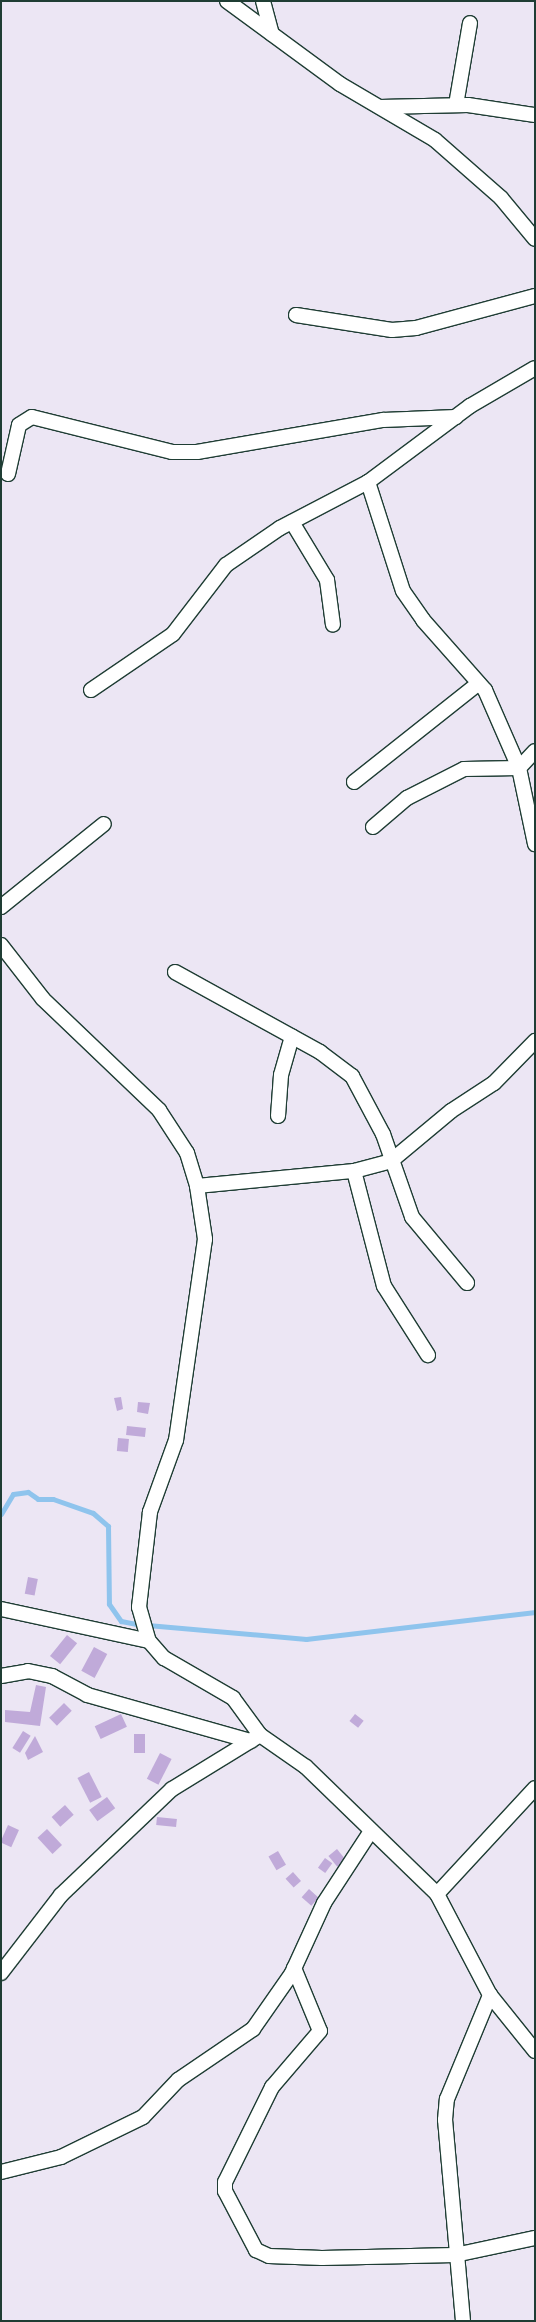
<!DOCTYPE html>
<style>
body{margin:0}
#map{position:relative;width:536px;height:2322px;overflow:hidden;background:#ece6f4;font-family:Dekko,sans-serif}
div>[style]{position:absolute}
.stream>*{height:5px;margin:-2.5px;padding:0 2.5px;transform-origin:2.5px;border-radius:2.5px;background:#8fc4ed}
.building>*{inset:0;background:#c0aad9;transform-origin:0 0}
.roads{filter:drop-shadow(1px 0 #1f3d34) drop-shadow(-1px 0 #1f3d34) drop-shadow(0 1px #1f3d34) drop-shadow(0 -1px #1f3d34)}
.street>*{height:14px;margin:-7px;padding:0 7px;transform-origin:7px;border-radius:7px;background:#fff}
span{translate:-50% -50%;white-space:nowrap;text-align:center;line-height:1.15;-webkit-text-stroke:4px #fff;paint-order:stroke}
.frame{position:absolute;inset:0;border:2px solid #1f3d34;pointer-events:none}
</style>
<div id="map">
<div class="stream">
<i style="left:1px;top:1514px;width:23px;rotate:-59deg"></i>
<i style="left:13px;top:1494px;width:15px;rotate:-8deg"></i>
<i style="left:28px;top:1492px;width:12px;rotate:35deg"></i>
<i style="left:38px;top:1499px;width:15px"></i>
<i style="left:53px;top:1499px;width:42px;rotate:19.3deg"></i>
<i style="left:93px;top:1513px;width:20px;rotate:41deg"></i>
<i style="left:108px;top:1526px;width:78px;rotate:89.3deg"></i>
<i style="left:109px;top:1604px;width:21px;rotate:55deg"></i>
<i style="left:121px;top:1621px;width:15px;rotate:11deg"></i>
<i style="left:136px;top:1624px;width:171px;rotate:5deg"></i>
<i style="left:306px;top:1639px;width:231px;rotate:-6.7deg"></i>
</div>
<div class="building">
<i style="clip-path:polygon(121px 1397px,123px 1409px,117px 1411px,114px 1398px)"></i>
<i style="clip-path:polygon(138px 1402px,150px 1403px,148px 1414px,137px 1412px)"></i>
<i style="left:127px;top:1426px;width:19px;height:9px;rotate:6deg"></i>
<i style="left:118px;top:1438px;width:11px;height:13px;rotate:5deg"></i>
<i style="left:28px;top:1577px;width:10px;height:17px;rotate:11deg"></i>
<i style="left:67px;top:1635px;width:13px;height:27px;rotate:39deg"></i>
<i style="left:94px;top:1647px;width:15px;height:27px;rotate:28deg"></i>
<i style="clip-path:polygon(36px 1685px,46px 1687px,40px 1726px,5px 1722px,5px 1710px,30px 1712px)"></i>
<i style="left:64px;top:1703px;width:11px;height:21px;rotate:45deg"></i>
<i style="left:121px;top:1714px;width:14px;height:29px;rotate:65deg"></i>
<i style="left:355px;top:1714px;width:11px;height:9px;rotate:38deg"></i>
<i style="left:23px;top:1731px;width:9px;height:20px;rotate:32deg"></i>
<i style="left:145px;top:1734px;width:19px;height:11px;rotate:90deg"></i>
<i style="clip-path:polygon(35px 1736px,43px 1752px,28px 1760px,25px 1753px)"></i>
<i style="left:160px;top:1753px;width:13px;height:29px;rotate:27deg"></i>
<i style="left:89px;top:1772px;width:28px;height:13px;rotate:63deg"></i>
<i style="left:107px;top:1797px;width:14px;height:22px;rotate:54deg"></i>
<i style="left:65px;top:1805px;width:13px;height:18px;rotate:48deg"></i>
<i style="left:157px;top:1817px;width:20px;height:8px;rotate:6deg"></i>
<i style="left:8px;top:1825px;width:12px;height:19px;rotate:24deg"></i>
<i style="left:47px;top:1829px;width:22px;height:13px;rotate:47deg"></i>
<i style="left:337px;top:1849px;width:14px;height:11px;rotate:51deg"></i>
<i style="left:278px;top:1851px;width:16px;height:11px;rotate:60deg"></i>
<i style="left:325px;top:1858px;width:9px;height:12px;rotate:36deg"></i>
<i style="left:293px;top:1872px;width:12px;height:10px;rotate:48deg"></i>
<i style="left:309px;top:1889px;width:13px;height:11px;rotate:42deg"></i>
</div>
<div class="roads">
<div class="street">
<i style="left:227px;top:1px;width:140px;rotate:36.3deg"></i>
<i style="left:340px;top:84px;width:110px;rotate:30.5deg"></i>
<i style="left:435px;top:140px;width:88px;rotate:41.3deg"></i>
<i style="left:501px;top:198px;width:53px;rotate:50.3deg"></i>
<i style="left:263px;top:1px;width:34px;rotate:75deg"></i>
<i style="left:456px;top:105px;width:83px;rotate:-80.3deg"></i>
<i style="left:380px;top:107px;width:88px;rotate:-1.3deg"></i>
<i style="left:468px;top:105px;width:68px;rotate:8.5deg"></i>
<i style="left:296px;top:315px;width:97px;rotate:8.9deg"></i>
<i style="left:392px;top:330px;width:24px;rotate:-5deg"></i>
<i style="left:416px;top:328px;width:123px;rotate:-15.1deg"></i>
<i style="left:8px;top:474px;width:50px;rotate:-77.3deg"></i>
<i style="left:19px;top:425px;width:15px;rotate:-32deg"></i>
<i style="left:32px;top:417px;width:144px;rotate:14deg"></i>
<i style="left:172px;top:452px;width:25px"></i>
<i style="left:197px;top:452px;width:189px;rotate:-9.8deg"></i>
<i style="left:383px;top:420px;width:73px;rotate:-2.4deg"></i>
<i style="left:368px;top:482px;width:114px;rotate:72.2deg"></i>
<i style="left:403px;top:591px;width:35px;rotate:55deg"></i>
<i style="left:423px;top:620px;width:94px;rotate:48.5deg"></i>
<i style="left:485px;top:690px;width:85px;rotate:66.4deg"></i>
<i style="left:519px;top:768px;width:78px;rotate:78.1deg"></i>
<i style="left:292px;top:522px;width:68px;rotate:58.9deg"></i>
<i style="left:327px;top:580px;width:45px;rotate:82.4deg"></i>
<i style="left:91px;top:690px;width:99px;rotate:-34.3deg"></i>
<i style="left:173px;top:634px;width:87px;rotate:-52.5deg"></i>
<i style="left:226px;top:565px;width:65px;rotate:-34.4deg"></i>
<i style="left:280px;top:528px;width:99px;rotate:-27.6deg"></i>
<i style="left:368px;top:482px;width:127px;rotate:-36.7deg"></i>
<i style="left:470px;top:406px;width:75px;rotate:-30.3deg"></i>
<i style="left:354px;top:782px;width:159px;rotate:-38.4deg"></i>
<i style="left:373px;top:827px;width:45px;rotate:-40.5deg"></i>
<i style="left:407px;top:798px;width:64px;rotate:-27deg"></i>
<i style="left:464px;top:769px;width:55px;rotate:-1deg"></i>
<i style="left:519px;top:768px;width:23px;rotate:-47deg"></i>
<i style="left:1px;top:907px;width:132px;rotate:-38.9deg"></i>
<i style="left:1px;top:945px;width:68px;rotate:52.1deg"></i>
<i style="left:43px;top:999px;width:161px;rotate:43.7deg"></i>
<i style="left:159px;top:1110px;width:51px;rotate:56.9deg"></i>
<i style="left:187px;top:1153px;width:34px;rotate:73deg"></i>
<i style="left:197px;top:1186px;width:54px;rotate:81.4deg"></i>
<i style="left:205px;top:1239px;width:203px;rotate:98.2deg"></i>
<i style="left:176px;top:1440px;width:77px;rotate:109.9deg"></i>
<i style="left:150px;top:1512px;width:96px;rotate:96.6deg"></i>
<i style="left:139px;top:1607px;width:35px;rotate:74deg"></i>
<i style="left:149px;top:1641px;width:23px;rotate:49deg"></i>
<i style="left:164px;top:1658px;width:80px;rotate:30.1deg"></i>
<i style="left:233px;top:1698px;width:46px;rotate:53.9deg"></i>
<i style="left:260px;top:1735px;width:56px;rotate:34.8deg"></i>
<i style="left:306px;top:1767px;width:182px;rotate:44.1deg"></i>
<i style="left:437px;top:1894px;width:114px;rotate:62.3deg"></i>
<i style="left:490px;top:1995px;width:72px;rotate:51.2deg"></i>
<i style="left:175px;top:972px;width:166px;rotate:28.9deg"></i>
<i style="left:320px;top:1052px;width:40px;rotate:37deg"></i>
<i style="left:352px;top:1076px;width:66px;rotate:61.9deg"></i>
<i style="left:383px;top:1134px;width:88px;rotate:70.7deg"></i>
<i style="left:412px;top:1217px;width:86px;rotate:50.2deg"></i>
<i style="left:278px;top:1116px;width:41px;rotate:-85.8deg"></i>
<i style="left:281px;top:1075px;width:40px;rotate:-74deg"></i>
<i style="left:354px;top:1171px;width:119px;rotate:75.4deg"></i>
<i style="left:384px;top:1286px;width:82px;rotate:57.5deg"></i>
<i style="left:197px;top:1186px;width:158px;rotate:-5.5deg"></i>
<i style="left:354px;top:1171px;width:38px;rotate:-15deg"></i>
<i style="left:391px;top:1161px;width:78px;rotate:-39.8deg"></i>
<i style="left:451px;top:1111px;width:51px;rotate:-33.1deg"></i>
<i style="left:494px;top:1083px;width:59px;rotate:-45.7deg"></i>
<i style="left:1px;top:1609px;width:151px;rotate:12.2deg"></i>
<i style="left:1px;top:1676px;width:27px;rotate:-10deg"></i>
<i style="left:28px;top:1671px;width:25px;rotate:12deg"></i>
<i style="left:52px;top:1676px;width:40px;rotate:28deg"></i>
<i style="left:87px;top:1695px;width:170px;rotate:15.7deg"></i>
<i style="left:437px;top:1894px;width:144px;rotate:-47.2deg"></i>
<i style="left:294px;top:1968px;width:68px;rotate:67.6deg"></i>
<i style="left:320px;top:2031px;width:74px;rotate:130.6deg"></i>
<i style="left:272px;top:2087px;width:106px;rotate:116.3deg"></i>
<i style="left:225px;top:2182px;width:9px;rotate:90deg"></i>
<i style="left:225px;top:2191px;width:67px;rotate:62.3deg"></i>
<i style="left:256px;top:2250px;width:14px;rotate:25deg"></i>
<i style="left:269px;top:2256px;width:53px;rotate:2.2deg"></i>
<i style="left:322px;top:2258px;width:133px;rotate:-1.3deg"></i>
<i style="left:455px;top:2255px;width:82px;rotate:-12deg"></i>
<i style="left:1px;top:1973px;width:98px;rotate:-52.4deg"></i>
<i style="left:61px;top:1895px;width:153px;rotate:-43.7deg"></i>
<i style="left:172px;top:1789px;width:103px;rotate:-31.5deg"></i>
<i style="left:1px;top:2172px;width:62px;rotate:-14deg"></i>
<i style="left:61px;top:2157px;width:91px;rotate:-26deg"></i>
<i style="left:143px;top:2117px;width:51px;rotate:-46.6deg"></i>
<i style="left:178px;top:2080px;width:91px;rotate:-34.2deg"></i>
<i style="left:253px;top:2029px;width:68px;rotate:-55.1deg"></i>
<i style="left:292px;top:1973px;width:77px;rotate:-65.4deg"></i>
<i style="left:324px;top:1903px;width:86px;rotate:-56.9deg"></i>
<i style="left:463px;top:2321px;width:202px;rotate:-95.1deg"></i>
<i style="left:445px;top:2120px;width:21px;rotate:-85deg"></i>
<i style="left:447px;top:2099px;width:113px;rotate:-67.5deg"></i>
</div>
</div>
<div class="frame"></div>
</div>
